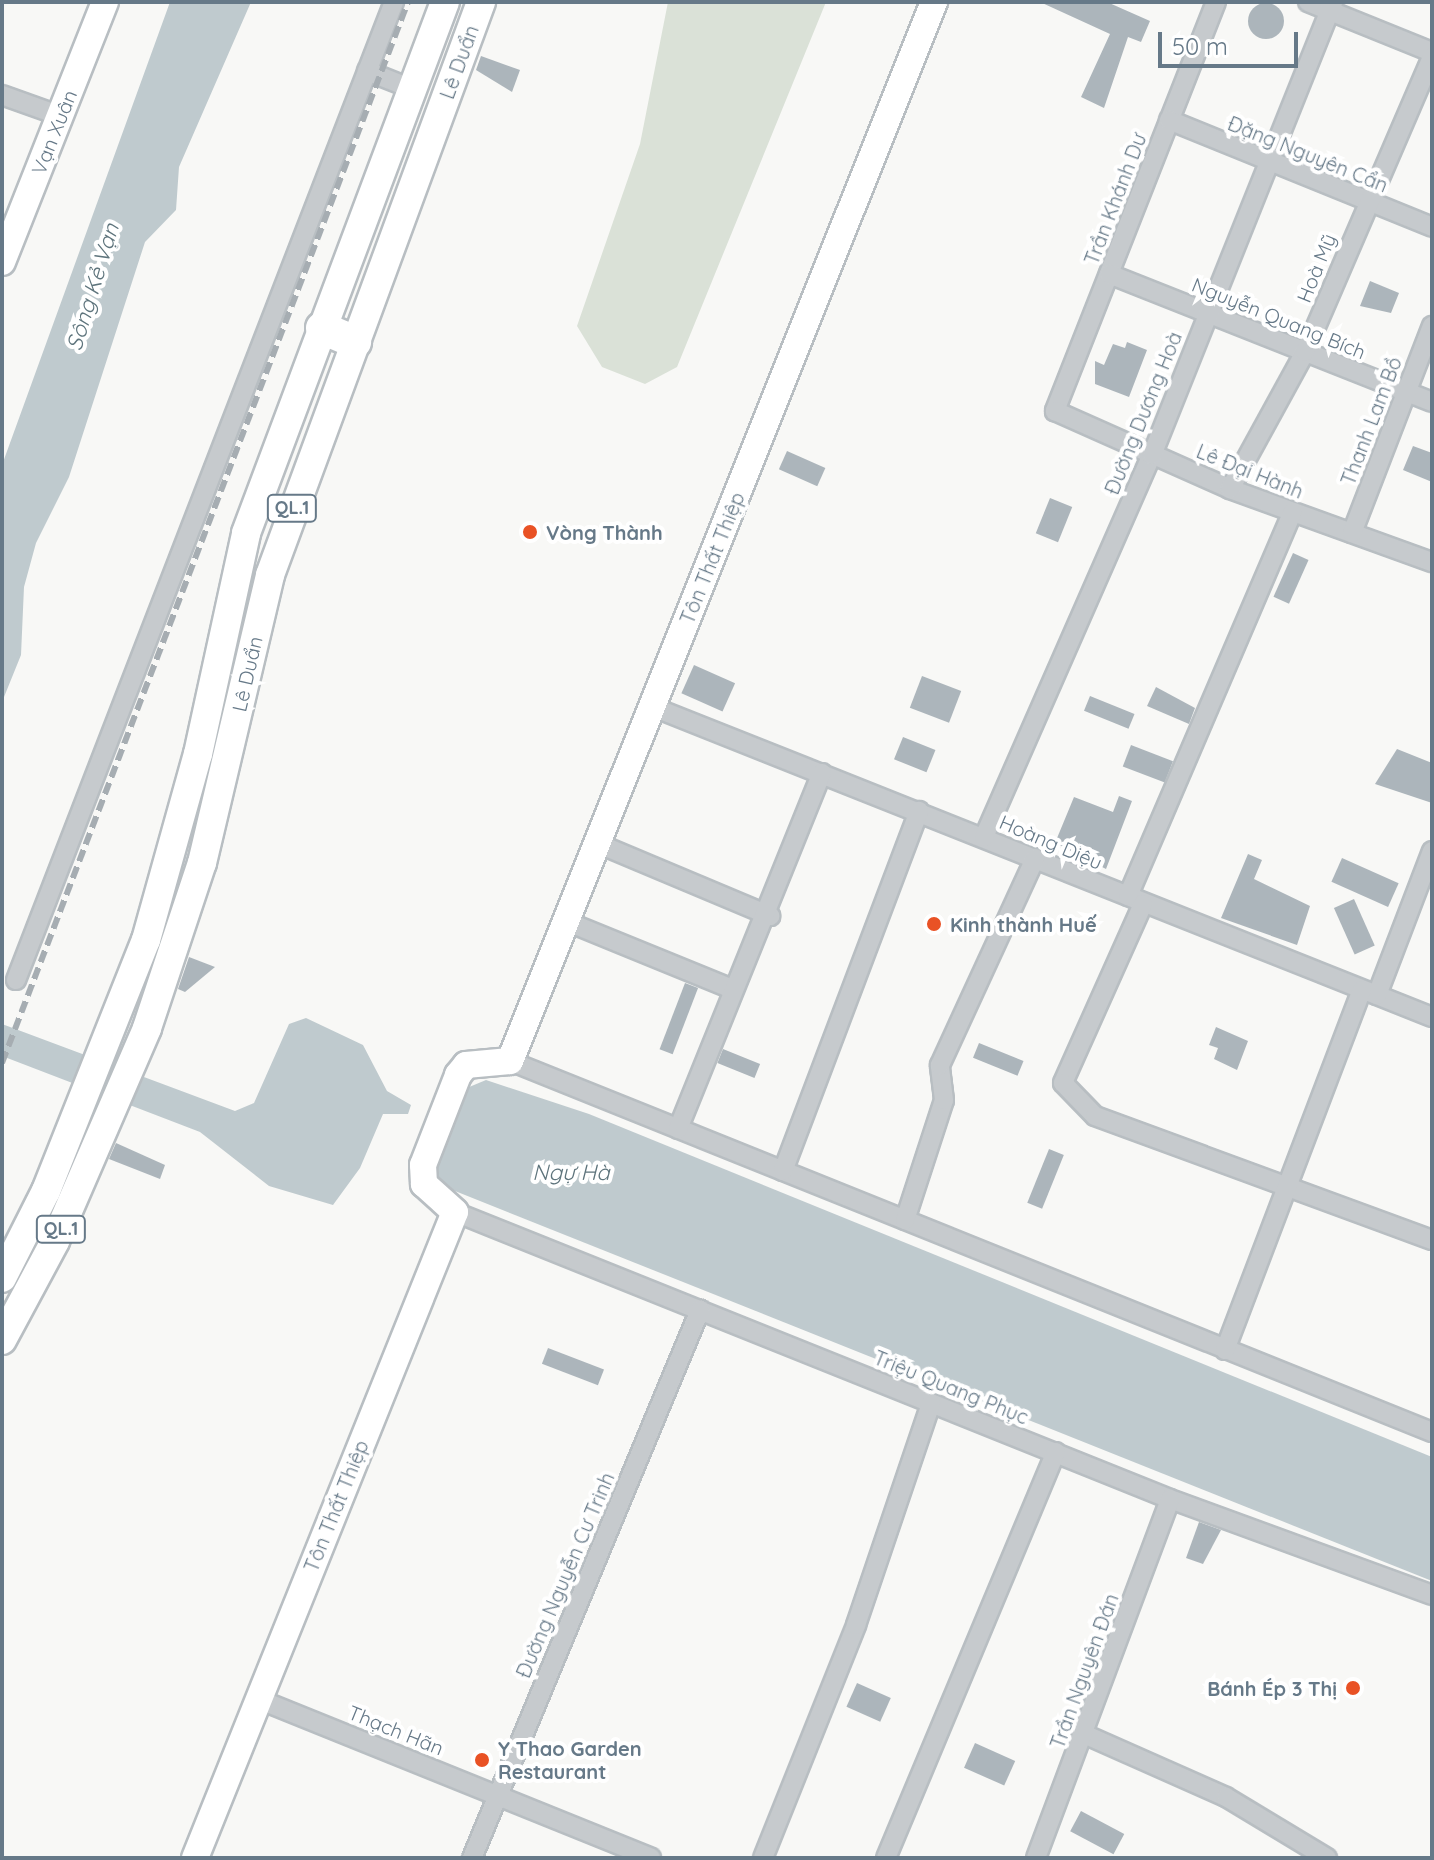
<!DOCTYPE html>
<meta charset="utf-8">
<style>
body{margin:0}
#map{position:relative;width:1434px;height:1860px;overflow:hidden;background:#f8f8f6;font-family:Quicksand,sans-serif}
div>[style]{position:absolute}
.green>*{inset:0;background:#dae1d7}
.water>*{inset:0;background:#bfcace}
.building>*{inset:0;background:#acb5bb;transform-origin:0 0}
.round{border-radius:50%}
.roads{filter:drop-shadow(2px 0 #b8bec2) drop-shadow(-2px 0 #b8bec2) drop-shadow(0 2px #b8bec2) drop-shadow(0 -2px #b8bec2)}
.street>*{height:18px;margin:-9px;padding:0 9px;transform-origin:9px;border-radius:9px;background:#c6cacd}
.secondary>*{height:26px;margin:-13px;padding:0 13px;transform-origin:13px;border-radius:13px;background:#fff}
.primary>*{height:28px;margin:-14px;padding:0 14px;transform-origin:14px;border-radius:14px;background:#fff}
.highway>*{height:32px;margin:-16px;padding:0 16px;transform-origin:16px;border-radius:16px;background:#fff}
.rail>*{height:6px;margin-top:-3px;transform-origin:0;background:repeating-linear-gradient(90deg,#a6adb2 0 12px,transparent 0 18px)}
.dots>*{width:22px;height:22px;translate:-50% -50%;box-sizing:border-box;border:4px solid #fff;border-radius:50%}
span{translate:-50% -50%;white-space:nowrap;text-align:center;line-height:1.15;-webkit-text-stroke:8px #fff;paint-order:stroke}
.shield-label span{padding:2px 6px;background:#fff;border:2px solid;border-radius:6px;-webkit-text-stroke-width:0}
.shield-label{font-size:18px;color:#667988;font-weight:700}
.street-label{font-size:20px;color:#667988}
.poi-label{font-size:20px;color:#667988;font-weight:700}
.left{translate:0 -50%;text-align:left}
.right{translate:-100% -50%;text-align:right}
.water-label{font-size:22px;color:#5e747c;font-style:italic}
.frame{position:absolute;inset:0;border:4px solid #667988;pointer-events:none}
.scale{position:absolute;left:1158px;top:32px;width:140px;height:36px;box-sizing:border-box;border:4px solid #667988;border-top:0;padding-left:10px;font-size:24px;line-height:28px;white-space:nowrap;color:#667988;-webkit-text-stroke:6px #fff;paint-order:stroke}
</style>
<div id="map">
<div class="green">
<i style="clip-path:polygon(668px 2px,826px 2px,677px 367px,645px 384px,602px 367px,577px 326px,640px 144px)"></i>
</div>
<div class="water">
<i style="clip-path:polygon(170px 2px,251px 2px,179px 167px,176px 210px,145px 242px,69px 477px,36px 543px,24px 587px,21px 655px,2px 702px,2px 465px)"></i>
<i style="clip-path:polygon(306px 1018px,363px 1045px,387px 1091px,411px 1105px,408px 1114px,383px 1114px,360px 1168px,333px 1205px,269px 1186px,200px 1132px,2px 1056px,2px 1024px,235px 1111px,254px 1103px,289px 1024px)"></i>
<i style="clip-path:polygon(486px 1080px,589px 1114px,1432px 1457px,1432px 1581px,445px 1187px,434px 1180px,440px 1138px,462px 1090px)"></i>
</div>
<div class="building">
<i style="clip-path:polygon(1040px 2px,1107px 2px,1150px 21px,1141px 42px,1128px 37px,1104px 108px,1081px 97px,1110px 34px)"></i>
<i class="round" style="left:1248px;top:3px;width:36px;height:36px"></i>
<i style="clip-path:polygon(481px 56px,520px 70px,512px 92px,476px 70px)"></i>
<i style="clip-path:polygon(1370px 281px,1399px 293px,1391px 313px,1360px 306px)"></i>
<i style="clip-path:polygon(1127px 342px,1147px 350px,1129px 397px,1095px 384px,1095px 361px,1104px 365px,1113px 344px,1125px 348px)"></i>
<i style="clip-path:polygon(1413px 446px,1432px 453px,1432px 482px,1403px 470px)"></i>
<i style="left:787px;top:451px;width:42px;height:20px;rotate:24deg"></i>
<i style="left:1050px;top:498px;width:24px;height:38px;rotate:22deg"></i>
<i style="left:1293px;top:553px;width:17px;height:48px;rotate:24deg"></i>
<i style="left:694px;top:665px;width:45px;height:31px;rotate:24deg"></i>
<i style="left:922px;top:676px;width:42px;height:34px;rotate:21deg"></i>
<i style="clip-path:polygon(1156px 687px,1195px 708px,1189px 724px,1147px 706px)"></i>
<i style="left:1090px;top:696px;width:48px;height:16px;rotate:22deg"></i>
<i style="left:903px;top:737px;width:35px;height:24px;rotate:22deg"></i>
<i style="left:1131px;top:745px;width:45px;height:23px;rotate:21deg"></i>
<i style="clip-path:polygon(1397px 749px,1432px 763px,1432px 803px,1375px 784px)"></i>
<i style="clip-path:polygon(1119px 796px,1132px 801px,1106px 869px,1055px 843px,1074px 797px,1113px 812px)"></i>
<i style="clip-path:polygon(1248px 854px,1262px 860px,1254px 879px,1310px 906px,1297px 945px,1221px 918px)"></i>
<i style="left:1342px;top:858px;width:62px;height:26px;rotate:24deg"></i>
<i style="left:1354px;top:899px;width:51px;height:22px;rotate:66deg"></i>
<i style="clip-path:polygon(189px 957px,215px 967px,185px 992px,178px 989px)"></i>
<i style="left:685px;top:983px;width:14px;height:71px;rotate:21deg"></i>
<i style="clip-path:polygon(1216px 1027px,1248px 1041px,1237px 1070px,1214px 1059px,1218px 1048px,1209px 1045px)"></i>
<i style="left:979px;top:1043px;width:48px;height:16px;rotate:22deg"></i>
<i style="left:723px;top:1049px;width:40px;height:15px;rotate:22deg"></i>
<i style="clip-path:polygon(116px 1143px,165px 1165px,160px 1179px,109px 1159px)"></i>
<i style="left:1049px;top:1149px;width:16px;height:58px;rotate:22deg"></i>
<i style="left:548px;top:1348px;width:60px;height:17px;rotate:21deg"></i>
<i style="clip-path:polygon(1199px 1522px,1221px 1530px,1203px 1564px,1186px 1558px)"></i>
<i style="left:857px;top:1683px;width:37px;height:26px;rotate:24deg"></i>
<i style="left:975px;top:1743px;width:44px;height:27px;rotate:24deg"></i>
<i style="left:1081px;top:1811px;width:49px;height:23px;rotate:28deg"></i>
</div>
<div class="roads">
<div class="street">
<i style="left:1216px;top:2px;width:440px;rotate:111.5deg"></i>
<i style="left:1055px;top:411px;width:192px;rotate:24deg"></i>
<i style="left:1230px;top:489px;width:215px;rotate:19.9deg"></i>
<i style="left:1308px;top:2px;width:134px;rotate:22deg"></i>
<i style="left:367px;top:71px;width:46px;rotate:21.6deg"></i>
<i style="left:2px;top:95px;width:63px;rotate:19.6deg"></i>
<i style="left:1169px;top:120px;width:284px;rotate:22.1deg"></i>
<i style="left:1109px;top:274px;width:347px;rotate:21.6deg"></i>
<i style="left:1230px;top:489px;width:156px;rotate:-61.3deg"></i>
<i style="left:1305px;top:352px;width:321px;rotate:-66.7deg"></i>
<i style="left:1352px;top:533px;width:222px;rotate:-68.9deg"></i>
<i style="left:653px;top:707px;width:838px;rotate:21.7deg"></i>
<i style="left:984px;top:837px;width:417px;rotate:-66.3deg"></i>
<i style="left:1152px;top:455px;width:488px;rotate:-68.2deg"></i>
<i style="left:599px;top:844px;width:186px;rotate:22.8deg"></i>
<i style="left:1128px;top:896px;width:417px;rotate:-66.8deg"></i>
<i style="left:1143px;top:904px;width:196px;rotate:114.1deg"></i>
<i style="left:1063px;top:1083px;width:46px;rotate:45.9deg"></i>
<i style="left:1095px;top:1116px;width:359px;rotate:20.2deg"></i>
<i style="left:568px;top:922px;width:175px;rotate:22.2deg"></i>
<i style="left:16px;top:980px;width:1049px;rotate:-68.87deg"></i>
<i style="left:1377px;top:995px;width:154px;rotate:-69.1deg"></i>
<i style="left:510px;top:1061px;width:994px;rotate:21.92deg"></i>
<i style="left:678px;top:1129px;width:384px;rotate:-68deg"></i>
<i style="left:783px;top:1171px;width:385px;rotate:-69.3deg"></i>
<i style="left:455px;top:1212px;width:770px;rotate:21.87deg"></i>
<i style="left:1170px;top:1499px;width:279px;rotate:20.1deg"></i>
<i style="left:905px;top:1220px;width:126px;rotate:-72deg"></i>
<i style="left:944px;top:1100px;width:35px;rotate:-97deg"></i>
<i style="left:940px;top:1065px;width:228px;rotate:-65.3deg"></i>
<i style="left:1225px;top:1350px;width:385px;rotate:-69.2deg"></i>
<i style="left:258px;top:1699px;width:424px;rotate:22deg"></i>
<i style="left:1084px;top:1734px;width:155px;rotate:23.9deg"></i>
<i style="left:1226px;top:1797px;width:118px;rotate:31.1deg"></i>
<i style="left:472px;top:1858px;width:594px;rotate:-67.41deg"></i>
<i style="left:763px;top:1858px;width:251px;rotate:-68.2deg"></i>
<i style="left:856px;top:1625px;width:234px;rotate:-71.3deg"></i>
<i style="left:886px;top:1858px;width:440px;rotate:-67.3deg"></i>
<i style="left:1036px;top:1858px;width:383px;rotate:-69.5deg"></i>
</div>
<div class="secondary">
<i style="left:2px;top:262px;width:280px;rotate:-68.4deg"></i>
<i style="left:195px;top:1858px;width:696px;rotate:-68.08deg"></i>
<i style="left:455px;top:1212px;width:42px;rotate:-137.9deg"></i>
<i style="left:424px;top:1184px;width:19px;rotate:-93deg"></i>
<i style="left:423px;top:1165px;width:97px;rotate:-68.7deg"></i>
<i style="left:458px;top:1075px;width:13px;rotate:-51deg"></i>
<i style="left:466px;top:1065px;width:44px;rotate:-5.2deg"></i>
<i style="left:510px;top:1061px;width:1141px;rotate:-68.18deg"></i>
</div>
<div class="primary">
<i style="left:2px;top:1278px;width:97px;rotate:-63.2deg"></i>
<i style="left:46px;top:1191px;width:270px;rotate:-68.3deg"></i>
<i style="left:146px;top:940px;width:193px;rotate:-74.4deg"></i>
<i style="left:198px;top:754px;width:226px;rotate:-77.7deg"></i>
<i style="left:246px;top:533px;width:567px;rotate:-69.46deg"></i>
<i style="left:2px;top:1340px;width:112px;rotate:-61.8deg"></i>
<i style="left:55px;top:1241px;width:232px;rotate:-66.6deg"></i>
<i style="left:147px;top:1028px;width:174px;rotate:-71.6deg"></i>
<i style="left:202px;top:863px;width:296px;rotate:-76.7deg"></i>
<i style="left:270px;top:575px;width:611px;rotate:-69.78deg"></i>
</div>
<div class="highway">
<i style="left:322px;top:328px;width:36px;rotate:23deg"></i>
</div>
</div>
<div class="rail">
<i style="left:2px;top:1063px;width:1136px;rotate:-69.06deg"></i>
</div>
<div class="dots">
<i style="left:530px;top:532px;background:#e95225"></i>
<i style="left:934px;top:924px;background:#e95225"></i>
<i style="left:1353px;top:1688px;background:#e95225"></i>
<i style="left:482px;top:1760px;background:#e95225"></i>
</div>
<div class="shield-label">
<span style="left:292px;top:508px">QL.1</span>
<span style="left:61px;top:1229px">QL.1</span>
</div>
<div class="street-label">
<span style="left:459px;top:62px;rotate:-70deg">Lê Duẩn</span>
<span style="left:54px;top:132px;rotate:-68deg">Vạn Xuân</span>
<span style="left:1308px;top:154px;rotate:22deg">Đặng Nguyên Cẩn</span>
<span style="left:1115px;top:199px;rotate:-69deg">Trần Khánh Dư</span>
<span style="left:1316px;top:268px;rotate:-68deg">Hoà Mỹ</span>
<span style="left:1279px;top:318px;rotate:22deg">Nguyễn Quang Bích</span>
<span style="left:1143px;top:413px;rotate:-68deg">Đường Dương Hoà</span>
<span style="left:1371px;top:421px;rotate:-69deg">Thanh Lam Bồ</span>
<span style="left:1250px;top:471px;rotate:22deg">Lê Đại Hành</span>
<span style="left:712px;top:558px;rotate:-68deg">Tôn Thất Thiệp</span>
<span style="left:247px;top:674px;rotate:-77deg">Lê Duẩn</span>
<span style="left:1051px;top:842px;rotate:23deg">Hoàng Diệu</span>
<span style="left:951px;top:1387px;rotate:22deg">Triệu Quang Phục</span>
<span style="left:336px;top:1506px;rotate:-68deg">Tôn Thất Thiệp</span>
<span style="left:565px;top:1575px;rotate:-67deg">Đường Nguyễn Cư Trinh</span>
<span style="left:1084px;top:1671px;rotate:-70deg">Trần Nguyên Đán</span>
<span style="left:396px;top:1730px;rotate:22deg">Thạch Hãn</span>
</div>
<div class="poi-label">
<span class="left" style="left:546px;top:532px">Vòng Thành</span>
<span class="left" style="left:950px;top:924px">Kinh thành Huế</span>
<span class="right" style="left:1337px;top:1688px">Bánh Ép 3 Thị</span>
<span class="left" style="left:498px;top:1760px">Y Thao Garden<br>Restaurant</span>
</div>
<div class="water-label">
<span style="left:93px;top:287px;rotate:-73deg">Sông Kẻ Vạn</span>
<span style="left:571px;top:1173px">Ngự Hà</span>
</div>
<div class="frame"></div>
<div class="scale">50 m</div>
</div>
